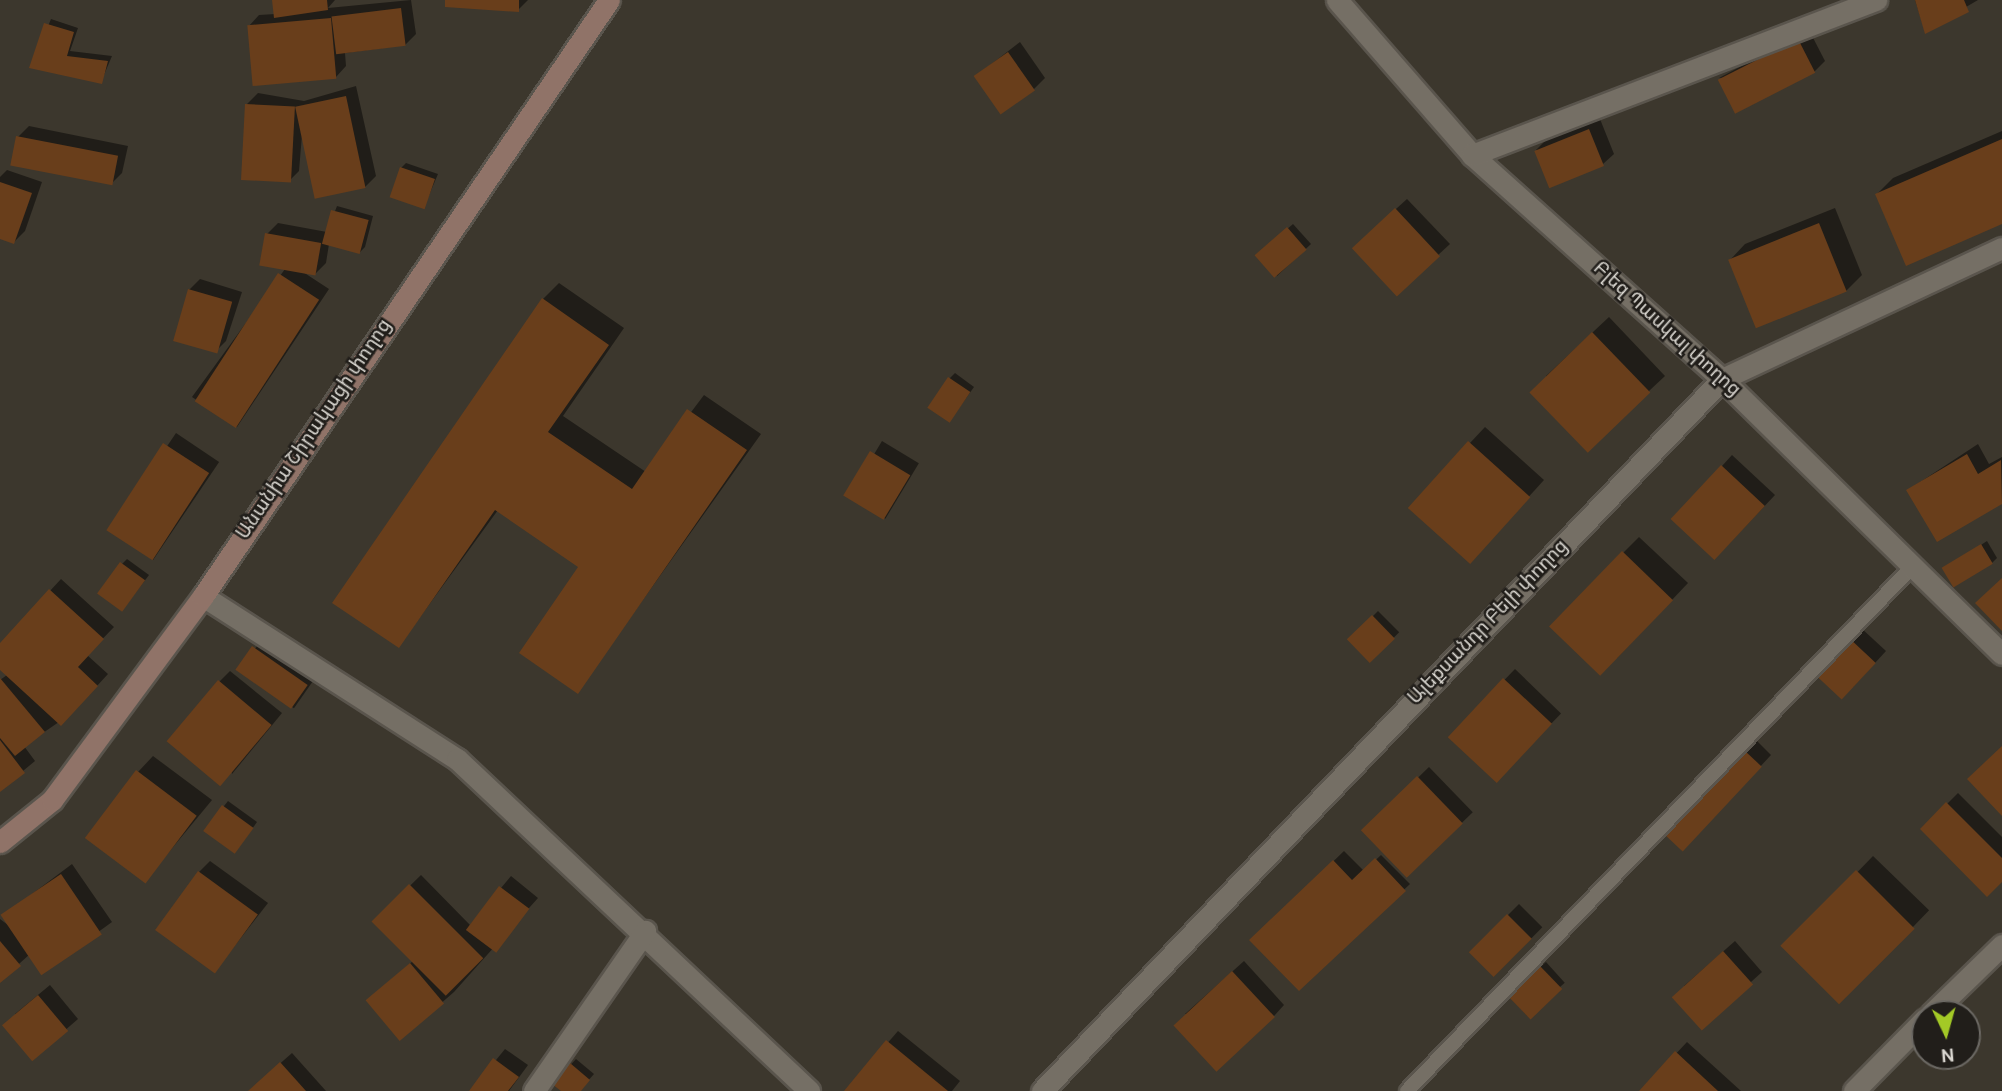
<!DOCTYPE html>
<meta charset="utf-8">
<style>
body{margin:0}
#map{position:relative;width:2002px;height:1091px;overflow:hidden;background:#3c372d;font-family:Overpass,"Noto Sans Armenian",sans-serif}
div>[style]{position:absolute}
.shadow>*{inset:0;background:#0007;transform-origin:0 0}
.building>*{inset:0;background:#693e1b;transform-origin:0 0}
.roads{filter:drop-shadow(2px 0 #5a554d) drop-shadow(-2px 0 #5a554d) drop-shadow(0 2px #5a554d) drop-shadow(0 -2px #5a554d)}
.lane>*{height:14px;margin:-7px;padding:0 7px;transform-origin:7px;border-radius:7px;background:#756f65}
.street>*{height:21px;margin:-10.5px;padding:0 10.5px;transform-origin:10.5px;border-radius:10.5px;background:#756f65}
.secondary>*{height:21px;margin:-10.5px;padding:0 10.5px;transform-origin:10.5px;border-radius:10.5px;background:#907368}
span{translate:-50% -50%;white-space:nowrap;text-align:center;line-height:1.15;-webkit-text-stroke:5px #211e1a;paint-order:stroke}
.street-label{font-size:19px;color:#d9d6d0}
.north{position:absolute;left:1911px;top:1000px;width:70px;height:70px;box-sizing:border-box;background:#211e1a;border:2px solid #6b6863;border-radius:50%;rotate:175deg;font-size:19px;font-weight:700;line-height:28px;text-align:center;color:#d9d6d0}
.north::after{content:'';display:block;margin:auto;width:24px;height:32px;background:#a3c926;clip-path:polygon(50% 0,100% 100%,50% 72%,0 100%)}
</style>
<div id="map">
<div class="shadow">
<i style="clip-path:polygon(273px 0,335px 0,328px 8px,411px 0,416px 34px,405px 45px,345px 53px,346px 66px,336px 77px,249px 26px,259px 15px,275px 14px)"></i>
<i style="clip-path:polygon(447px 0,528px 0,518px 10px)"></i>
<i style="clip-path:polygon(1915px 0,1978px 0,1925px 31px)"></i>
<i style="clip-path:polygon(51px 19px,78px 28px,70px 51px,112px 56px,101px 82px,31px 67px)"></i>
<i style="clip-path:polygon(1809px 30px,1825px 61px,1814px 72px,1719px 78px)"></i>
<i style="clip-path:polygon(1020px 42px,1045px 78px,1034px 89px,976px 76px)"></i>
<i style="clip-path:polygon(356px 86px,376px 176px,365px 187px,302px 135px,299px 171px,289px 181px,247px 104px,258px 93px,304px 101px)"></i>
<i style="clip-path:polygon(1600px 119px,1614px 154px,1603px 164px,1536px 150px,1547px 139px)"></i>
<i style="clip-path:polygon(29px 126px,128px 146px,122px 173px,111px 184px,18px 137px)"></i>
<i style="clip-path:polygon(2002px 131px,2002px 222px,1877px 194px,1893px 178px)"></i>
<i style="clip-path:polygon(406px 163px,438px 174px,424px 207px,401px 168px)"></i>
<i style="clip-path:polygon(7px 170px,42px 182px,25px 231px,14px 242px,0 237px,0 177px)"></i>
<i style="clip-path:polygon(1407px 199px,1450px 244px,1397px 293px,1365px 237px)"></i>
<i style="clip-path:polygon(337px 206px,373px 216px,365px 247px,360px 252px,329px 244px,326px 263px,315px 274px,303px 272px,329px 289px,237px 427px,192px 397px,285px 269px,267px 234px,278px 223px,327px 232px)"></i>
<i style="clip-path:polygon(1835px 208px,1862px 275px,1846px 291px,1730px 260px,1745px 244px)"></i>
<i style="clip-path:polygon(1293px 224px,1311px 244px,1277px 276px,1263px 250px)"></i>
<i style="clip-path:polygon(200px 279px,242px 292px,226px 341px,215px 352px,189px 290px)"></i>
<i style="clip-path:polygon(559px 283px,624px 328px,563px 416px,646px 472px,704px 395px,761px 434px,578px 691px,580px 567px,498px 510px,399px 646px,543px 299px)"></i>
<i style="clip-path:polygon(1609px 317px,1665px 376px,1586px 450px,1546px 376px)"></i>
<i style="clip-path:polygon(955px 373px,974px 387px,954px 415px,950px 378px)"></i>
<i style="clip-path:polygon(1485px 427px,1544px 480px,1485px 545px,1470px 443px)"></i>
<i style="left:176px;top:433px;width:52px;height:118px;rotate:34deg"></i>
<i style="left:882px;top:441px;width:43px;height:65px;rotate:31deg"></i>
<i style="clip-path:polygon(1978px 444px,1989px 464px,2002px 457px,2002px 502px,1938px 540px,1908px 490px)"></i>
<i style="clip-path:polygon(1732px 455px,1775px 495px,1725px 548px,1722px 466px)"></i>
<i style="clip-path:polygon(1639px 537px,1688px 583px,1617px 658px,1623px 553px)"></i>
<i style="clip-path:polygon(1987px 541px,1997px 558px,1992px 563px,1944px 569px)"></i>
<i style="clip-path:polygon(127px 559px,149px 575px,127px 604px,122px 564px)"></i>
<i style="clip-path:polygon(61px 579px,114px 627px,87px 655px,108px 674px,72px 713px,24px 746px,35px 761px,0 790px,0 680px,7px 675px,0 668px,0 645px)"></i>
<i style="left:1378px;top:611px;width:30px;height:40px;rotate:45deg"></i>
<i style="clip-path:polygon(1860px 627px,1886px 651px,1853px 687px,1817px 673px)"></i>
<i style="left:264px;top:636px;width:66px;height:42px;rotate:35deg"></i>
<i style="left:1515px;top:669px;width:64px;height:93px;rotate:44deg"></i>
<i style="clip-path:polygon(230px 671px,282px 713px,232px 774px,219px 682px)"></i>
<i style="clip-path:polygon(1757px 741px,1771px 755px,1693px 839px,1668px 835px)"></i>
<i style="clip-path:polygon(153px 756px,212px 800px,145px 881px,138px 772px)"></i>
<i style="left:1429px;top:767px;width:63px;height:91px;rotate:46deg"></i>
<i style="clip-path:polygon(1958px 793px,2002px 837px,2002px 880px,1922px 829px)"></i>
<i style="clip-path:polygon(228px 801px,257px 822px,239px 847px,205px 830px)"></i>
<i style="clip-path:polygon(1344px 851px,1364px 871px,1381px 855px,1410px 884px,1299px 989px,1252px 940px)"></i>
<i style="left:1873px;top:856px;width:78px;height:127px;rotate:44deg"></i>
<i style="clip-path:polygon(210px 861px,268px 903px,215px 971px,199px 872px)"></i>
<i style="clip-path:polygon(72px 864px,112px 922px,43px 972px,30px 954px,0 981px,0 919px,12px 928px,4px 915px)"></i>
<i style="clip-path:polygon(421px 875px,470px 925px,511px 876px,538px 898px,454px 992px,400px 1039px,379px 990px,413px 961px,374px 921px)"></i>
<i style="left:1519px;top:904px;width:33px;height:68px;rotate:45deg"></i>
<i style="clip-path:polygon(1735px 941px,1762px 972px,1751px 982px,1684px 986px)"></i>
<i style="clip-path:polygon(1244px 961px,1284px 1005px,1274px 1016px,1185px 1014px)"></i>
<i style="left:1546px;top:962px;width:28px;height:50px;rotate:48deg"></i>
<i style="clip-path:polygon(50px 985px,78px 1019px,33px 1058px,15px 1014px)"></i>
<i style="clip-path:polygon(898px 1031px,960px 1081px,952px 1091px,846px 1091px)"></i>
<i style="clip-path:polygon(1687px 1042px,1741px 1091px,1641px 1091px)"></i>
<i style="clip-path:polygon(505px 1049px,528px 1065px,509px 1091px,471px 1091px)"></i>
<i style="clip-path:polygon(292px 1053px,326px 1091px,249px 1091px)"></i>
<i style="clip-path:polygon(576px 1059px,594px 1074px,579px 1091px,563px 1091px,554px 1083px)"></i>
</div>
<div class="building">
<i style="clip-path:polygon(272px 0,327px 0,328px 10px,274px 18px)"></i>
<i style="clip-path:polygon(445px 0,519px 0,519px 12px,445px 7px)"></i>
<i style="clip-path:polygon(1915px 0,1964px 0,1969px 12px,1925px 34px)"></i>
<i style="left:401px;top:8px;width:38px;height:70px;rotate:83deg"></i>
<i style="left:331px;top:18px;width:61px;height:84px;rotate:85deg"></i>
<i style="clip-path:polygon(44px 23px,74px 32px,67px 56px,108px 61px,102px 84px,29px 68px)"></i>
<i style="left:1798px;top:39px;width:38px;height:90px;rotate:63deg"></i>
<i style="left:1008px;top:52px;width:47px;height:42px;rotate:55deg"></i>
<i style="left:346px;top:96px;width:94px;height:52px;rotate:78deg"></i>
<i style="left:245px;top:104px;width:50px;height:76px;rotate:3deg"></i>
<i style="left:1589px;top:129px;width:40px;height:59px;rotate:68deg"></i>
<i style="left:16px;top:136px;width:104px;height:30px;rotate:11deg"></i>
<i style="clip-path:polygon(2002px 139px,2002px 224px,1906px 266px,1875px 194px)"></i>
<i style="left:400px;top:167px;width:37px;height:32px;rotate:19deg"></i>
<i style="clip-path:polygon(0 182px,32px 193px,14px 244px,0 239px)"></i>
<i style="left:1395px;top:208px;width:66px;height:59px;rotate:47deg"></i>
<i style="left:331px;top:210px;width:39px;height:35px;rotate:15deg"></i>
<i style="left:1819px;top:223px;width:74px;height:98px;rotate:68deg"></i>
<i style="left:1287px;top:227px;width:30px;height:43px;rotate:49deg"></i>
<i style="left:265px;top:233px;width:57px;height:33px;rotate:10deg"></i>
<i style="left:278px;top:273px;width:49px;height:153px;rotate:33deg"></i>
<i style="left:188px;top:289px;width:46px;height:54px;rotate:16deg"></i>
<i style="clip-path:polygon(542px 298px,609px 345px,548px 432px,632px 489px,687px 409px,747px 450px,578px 694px,519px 653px,578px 567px,495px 510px,399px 648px,332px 603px)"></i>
<i style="left:1592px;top:332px;width:84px;height:87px;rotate:46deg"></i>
<i style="left:948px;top:377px;width:27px;height:37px;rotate:34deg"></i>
<i style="left:1468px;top:441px;width:84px;height:90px;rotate:42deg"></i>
<i style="left:163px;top:443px;width:55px;height:104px;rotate:33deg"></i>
<i style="left:870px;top:451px;width:47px;height:52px;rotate:31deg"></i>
<i style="clip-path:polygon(1967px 454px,1978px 474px,2001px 460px,2002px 504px,1937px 542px,1906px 490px)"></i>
<i style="left:1721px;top:465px;width:60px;height:74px;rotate:43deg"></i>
<i style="left:1981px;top:544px;width:23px;height:46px;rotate:59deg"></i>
<i style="left:1622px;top:551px;width:71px;height:105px;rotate:44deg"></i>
<i style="left:120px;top:562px;width:31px;height:39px;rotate:36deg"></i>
<i style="clip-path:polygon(2002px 578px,2002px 631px,1975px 603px)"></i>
<i style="clip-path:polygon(49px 589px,104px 639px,78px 667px,98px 686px,61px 726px,0 670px,0 643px)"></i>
<i style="left:1372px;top:615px;width:33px;height:35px;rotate:46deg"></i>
<i style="left:1848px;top:637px;width:38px;height:50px;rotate:43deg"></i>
<i style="left:252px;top:646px;width:68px;height:29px;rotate:35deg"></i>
<i style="clip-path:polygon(0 678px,45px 732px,15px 756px,0 738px)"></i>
<i style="left:1503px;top:678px;width:67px;height:81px;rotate:43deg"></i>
<i style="left:218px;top:680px;width:70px;height:80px;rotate:40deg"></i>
<i style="clip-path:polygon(0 740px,25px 773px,0 792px)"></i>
<i style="clip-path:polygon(2002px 746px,2002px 816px,1967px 779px)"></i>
<i style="left:1745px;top:751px;width:23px;height:116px;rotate:43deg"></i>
<i style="left:136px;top:770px;width:76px;height:85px;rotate:37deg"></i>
<i style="left:1417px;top:776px;width:66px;height:78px;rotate:46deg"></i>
<i style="clip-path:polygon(1946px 802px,2002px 858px,2002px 882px,1987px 897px,1920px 829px)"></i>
<i style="left:222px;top:805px;width:39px;height:32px;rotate:36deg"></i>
<i style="clip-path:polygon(1375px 858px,1406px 891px,1299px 991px,1249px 940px,1333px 860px,1352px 880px)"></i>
<i style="left:1856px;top:870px;width:83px;height:107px;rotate:45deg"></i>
<i style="left:198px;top:871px;width:74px;height:73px;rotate:36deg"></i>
<i style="left:61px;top:874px;width:73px;height:73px;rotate:56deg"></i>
<i style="left:409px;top:884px;width:105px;height:53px;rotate:45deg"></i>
<i style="left:499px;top:886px;width:38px;height:55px;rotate:37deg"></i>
<i style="left:1507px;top:914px;width:35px;height:54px;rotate:45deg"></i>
<i style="clip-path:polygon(0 941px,21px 966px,0 983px)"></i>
<i style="left:1723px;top:951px;width:45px;height:69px;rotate:48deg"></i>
<i style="left:410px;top:963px;width:53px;height:58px;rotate:50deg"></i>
<i style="left:1540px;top:966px;width:32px;height:44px;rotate:46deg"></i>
<i style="left:1232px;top:971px;width:63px;height:80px;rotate:47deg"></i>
<i style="left:38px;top:995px;width:47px;height:47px;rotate:50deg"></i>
<i style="clip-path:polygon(886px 1040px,948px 1091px,844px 1091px)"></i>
<i style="clip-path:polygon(1675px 1051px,1718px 1091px,1639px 1091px)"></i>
<i style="clip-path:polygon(493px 1058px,519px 1077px,508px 1091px,469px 1091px)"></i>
<i style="clip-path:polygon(280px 1062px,306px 1091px,248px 1091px)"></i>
<i style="clip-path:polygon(570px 1063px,590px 1080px,581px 1091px,561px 1091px,552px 1084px)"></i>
</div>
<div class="roads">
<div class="lane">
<i style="left:1407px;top:1091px;width:726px;rotate:-46.06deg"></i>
</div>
<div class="street">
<i style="left:1337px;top:0;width:206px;rotate:48.9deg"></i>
<i style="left:1472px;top:155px;width:336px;rotate:41.9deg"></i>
<i style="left:1722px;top:379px;width:392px;rotate:44.5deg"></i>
<i style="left:1472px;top:155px;width:433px;rotate:-21deg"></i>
<i style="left:203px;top:596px;width:302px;rotate:32.7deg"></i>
<i style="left:457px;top:759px;width:484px;rotate:43.3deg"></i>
<i style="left:1931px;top:1014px;width:99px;rotate:-44.2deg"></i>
<i style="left:534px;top:1091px;width:195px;rotate:-55.2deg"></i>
<i style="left:1042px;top:1091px;width:985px;rotate:-46.32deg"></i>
<i style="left:1722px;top:379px;width:309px;rotate:-25.1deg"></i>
<i style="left:1854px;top:1091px;width:101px;rotate:-45.4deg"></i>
</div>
<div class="secondary">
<i style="left:0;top:842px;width:67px;rotate:-38.9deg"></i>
<i style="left:52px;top:800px;width:254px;rotate:-53.5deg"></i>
<i style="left:203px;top:596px;width:721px;rotate:-55.74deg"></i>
</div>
</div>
<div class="street-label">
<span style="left:1666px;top:330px;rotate:42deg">Բլեզ Պասկալ փողոց</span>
<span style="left:315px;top:430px;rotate:-56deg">Անանիա Շիրակացի փողոց</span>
<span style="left:1489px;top:623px;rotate:-46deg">Ալեքսանդր Բելի փողոց</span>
</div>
<div class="north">N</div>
</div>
